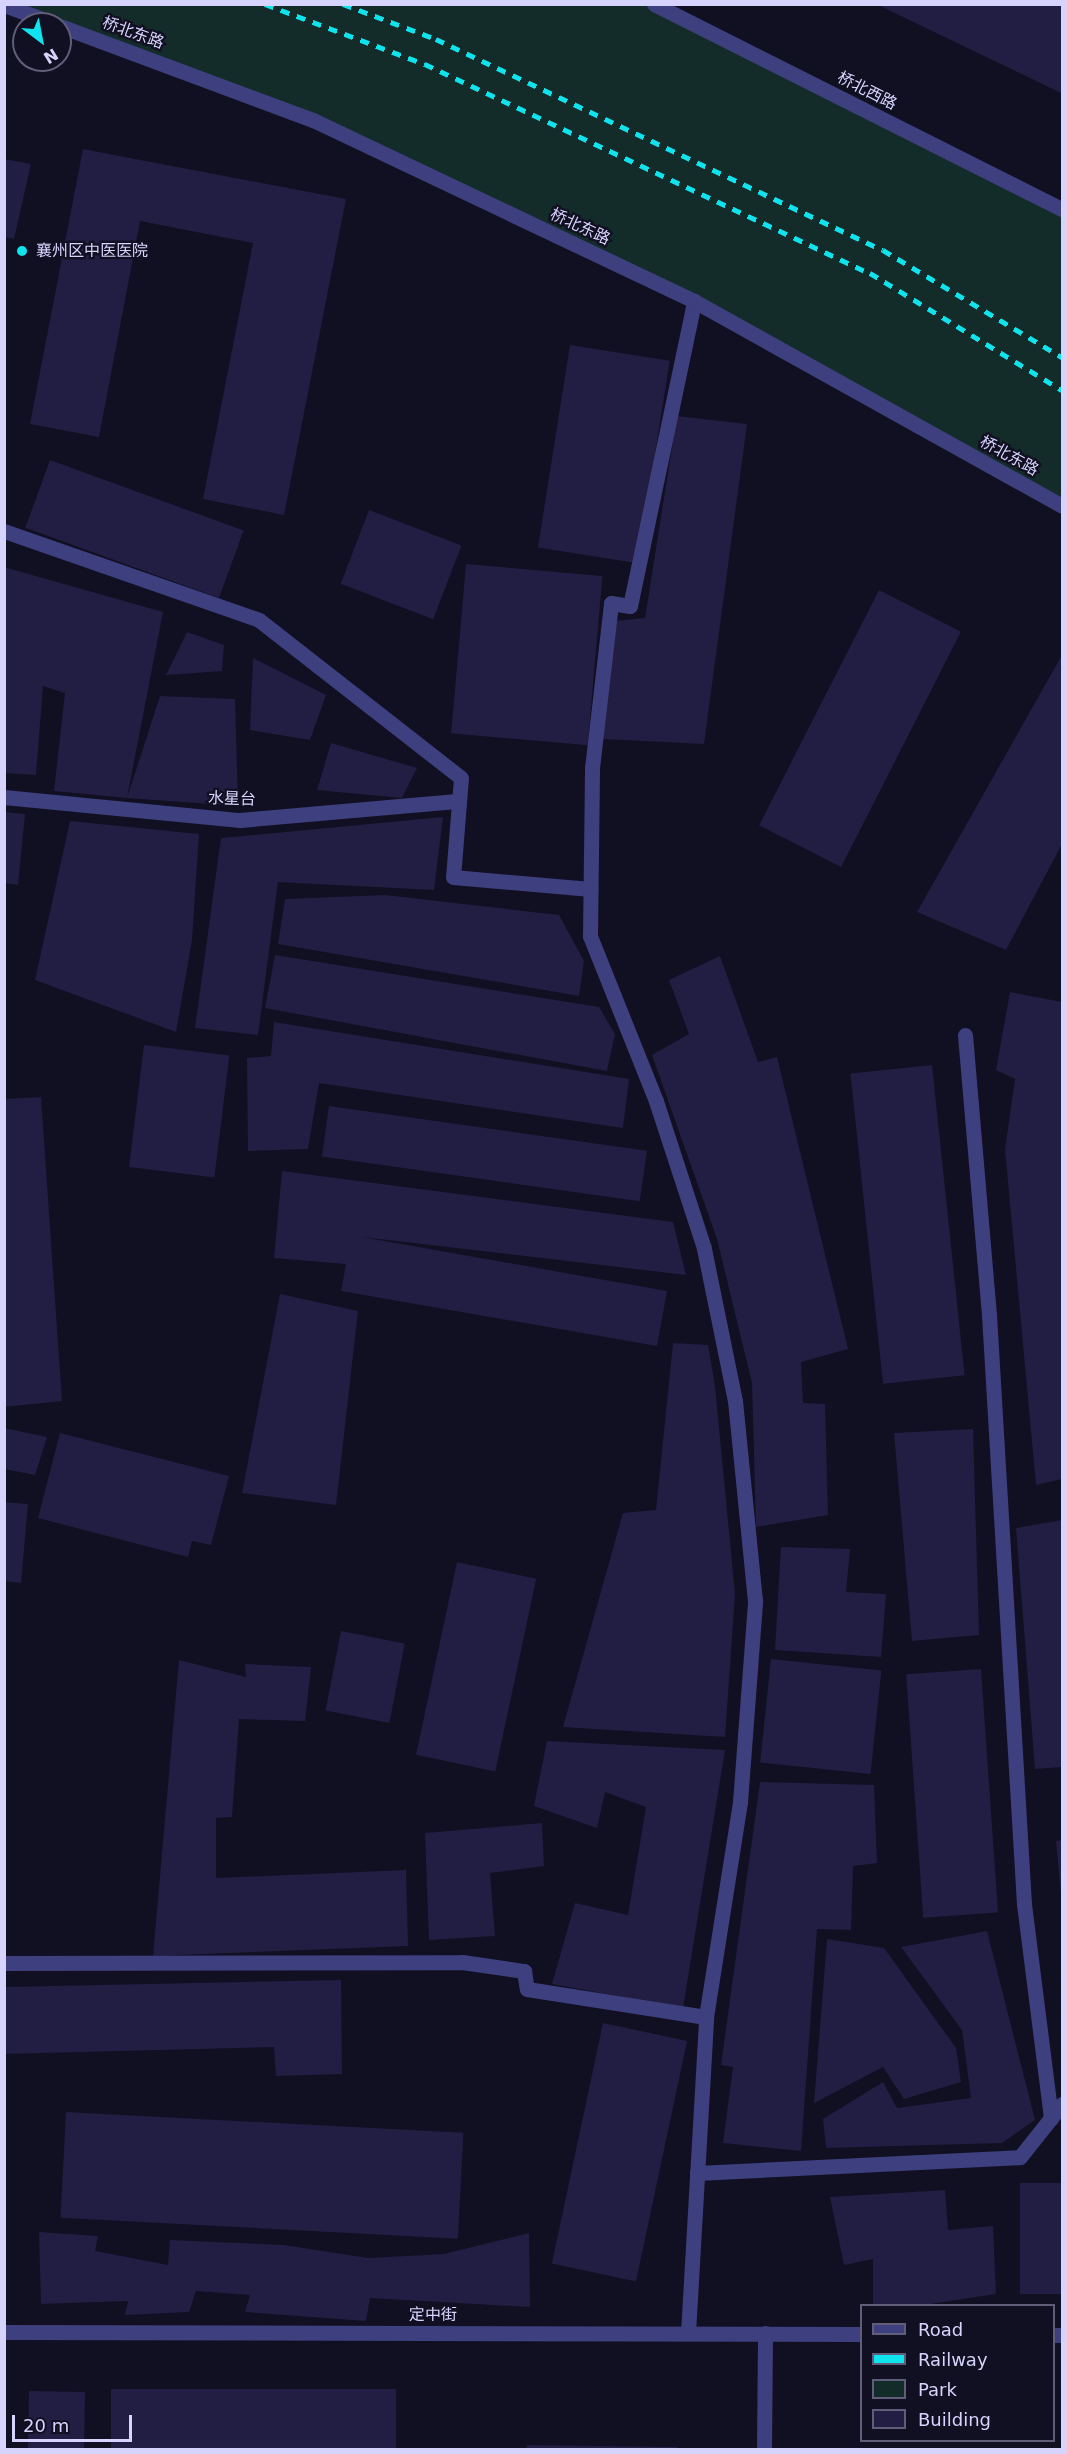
<!DOCTYPE html>
<meta charset="utf-8">
<style>
body{margin:0}
#map{position:relative;width:1067px;height:2454px;overflow:hidden;background:#110f22;font-family:"DejaVu Sans","Noto Sans SC",sans-serif}
div>[style]{position:absolute}
.green>*{inset:0;background:#132c29}
.building>*{inset:0;background:#221d42;transform-origin:0 0}
.minor>*{height:15px;margin:-7.5px;padding:0 7.5px;transform-origin:7.5px;border-radius:7.5px;background:#3d3f7e}
.tertiary>*{height:15px;margin:-7.5px;padding:0 7.5px;transform-origin:7.5px;border-radius:7.5px;background:#3d3f7e}
.rail>*{height:4.5px;margin-top:-2.25px;transform-origin:0;background:repeating-linear-gradient(90deg,#0fe3ed 0 9px,transparent 0 17px)}
.dots>*{width:16px;height:16px;translate:-50% -50%;box-sizing:border-box;border:3px solid #110f22;border-radius:50%}
span{translate:-50% -50%;white-space:nowrap;text-align:center;line-height:1.15;-webkit-text-stroke:4.5px #110f22;paint-order:stroke}
.street-label{font-size:16px;color:#d6d3fc}
.poi-label{font-size:16px;color:#d6d3fc}
.left{translate:0 -50%;text-align:left}
.frame{position:absolute;inset:0;border:6px solid #d6d3fc;pointer-events:none}
.legend{position:absolute;left:860px;top:2304px;width:195px;height:138px;box-sizing:border-box;background:#110f22;border:2px solid #605d79;margin:0;padding:8px 10px;list-style:none;font-size:18px;color:#d6d3fc}
.legend li{display:flex;align-items:center;gap:12px;height:30px}
.legend b{width:30px;border:2px solid #605d79}
.north{position:absolute;left:12px;top:12px;width:60px;height:60px;box-sizing:border-box;background:#110f22;border:2px solid #605d79;border-radius:50%;rotate:148deg;font-size:16px;font-weight:700;line-height:24px;text-align:center;color:#d6d3fc}
.north::after{content:'';display:block;margin:auto;width:21px;height:27px;background:#0fe3ed;clip-path:polygon(50% 0,100% 100%,50% 72%,0 100%)}
.scale{position:absolute;left:12px;top:2415px;width:120px;height:27px;box-sizing:border-box;border:3px solid #d6d3fc;border-top:0;padding-left:8px;font-size:18px;line-height:21px;white-space:nowrap;color:#d6d3fc;-webkit-text-stroke:4px #110f22;paint-order:stroke}
</style>
<div id="map">
<div class="green">
<i style="clip-path:polygon(4px 5px,652px 5px,1062px 209px,1062px 507px,694px 301px,313px 120px)"></i>
</div>
<div class="building">
<i style="clip-path:polygon(876px 4px,1062px 4px,1062px 90px,1061px 93px)"></i>
<i style="clip-path:polygon(83px 149px,346px 199px,284px 515px,203px 499px,253px 243px,140px 221px,99px 437px,30px 424px)"></i>
<i style="clip-path:polygon(4px 159px,31px 164px,14px 239px,4px 237px)"></i>
<i style="left:570px;top:345px;width:101px;height:205px;rotate:9deg"></i>
<i style="clip-path:polygon(677px 416px,747px 424px,704px 744px,603px 739px,614px 621px,645px 618px)"></i>
<i style="left:50px;top:460px;width:206px;height:72px;rotate:20deg"></i>
<i style="left:369px;top:510px;width:99px;height:79px;rotate:21deg"></i>
<i style="left:466px;top:564px;width:137px;height:170px;rotate:5deg"></i>
<i style="clip-path:polygon(4px 567px,163px 612px,127px 798px,160px 696px,235px 699px,238px 806px,127px 798px,54px 791px,65px 693px,43px 686px,36px 775px,4px 773px)"></i>
<i style="left:879px;top:590px;width:92px;height:264px;rotate:27deg"></i>
<i style="clip-path:polygon(187px 632px,224px 645px,222px 671px,166px 675px)"></i>
<i style="clip-path:polygon(1062px 655px,1062px 844px,1006px 950px,917px 912px)"></i>
<i style="clip-path:polygon(253px 658px,326px 695px,310px 740px,250px 730px)"></i>
<i style="clip-path:polygon(331px 743px,417px 768px,402px 798px,317px 790px)"></i>
<i style="clip-path:polygon(4px 812px,25px 814px,18px 885px,4px 883px)"></i>
<i style="clip-path:polygon(443px 817px,434px 890px,278px 882px,258px 1035px,195px 1028px,221px 838px)"></i>
<i style="clip-path:polygon(70px 821px,199px 834px,192px 940px,176px 1032px,35px 980px)"></i>
<i style="clip-path:polygon(385px 895px,559px 915px,584px 961px,579px 996px,278px 944px,285px 899px)"></i>
<i style="clip-path:polygon(275px 955px,599px 1007px,615px 1034px,607px 1071px,265px 1008px)"></i>
<i style="clip-path:polygon(720px 956px,758px 1062px,777px 1057px,848px 1349px,801px 1362px,803px 1403px,825px 1404px,828px 1515px,756px 1527px,752px 1383px,717px 1239px,652px 1055px,689px 1034px,669px 980px)"></i>
<i style="clip-path:polygon(1010px 992px,1062px 1002px,1062px 1479px,1036px 1485px,1005px 1149px,1015px 1079px,996px 1070px)"></i>
<i style="clip-path:polygon(274px 1022px,629px 1079px,623px 1128px,319px 1083px,308px 1149px,248px 1151px,247px 1058px,271px 1056px)"></i>
<i style="left:144px;top:1045px;width:86px;height:123px;rotate:7deg"></i>
<i style="left:932px;top:1065px;width:312px;height:82px;rotate:84deg"></i>
<i style="clip-path:polygon(41px 1097px,62px 1401px,4px 1407px,4px 1099px)"></i>
<i style="left:329px;top:1106px;width:321px;height:51px;rotate:8deg"></i>
<i style="clip-path:polygon(282px 1171px,673px 1222px,686px 1275px,362px 1237px,667px 1291px,657px 1346px,341px 1291px,346px 1264px,274px 1258px)"></i>
<i style="clip-path:polygon(280px 1294px,358px 1311px,336px 1505px,242px 1493px)"></i>
<i style="clip-path:polygon(673px 1343px,708px 1345px,715px 1386px,735px 1594px,725px 1737px,563px 1727px,623px 1513px,656px 1510px)"></i>
<i style="clip-path:polygon(4px 1428px,47px 1437px,35px 1475px,4px 1469px)"></i>
<i style="clip-path:polygon(973px 1429px,979px 1635px,912px 1641px,894px 1433px)"></i>
<i style="clip-path:polygon(60px 1433px,229px 1476px,211px 1545px,192px 1541px,188px 1557px,38px 1518px)"></i>
<i style="clip-path:polygon(4px 1502px,28px 1504px,21px 1583px,4px 1581px)"></i>
<i style="clip-path:polygon(1062px 1520px,1062px 1767px,1035px 1769px,1016px 1528px)"></i>
<i style="clip-path:polygon(781px 1547px,850px 1549px,846px 1592px,886px 1594px,881px 1657px,775px 1650px)"></i>
<i style="left:457px;top:1562px;width:81px;height:197px;rotate:12deg"></i>
<i style="left:341px;top:1631px;width:65px;height:81px;rotate:11deg"></i>
<i style="left:771px;top:1659px;width:111px;height:104px;rotate:6deg"></i>
<i style="clip-path:polygon(179px 1660px,246px 1677px,245px 1664px,311px 1667px,305px 1721px,239px 1719px,232px 1817px,216px 1818px,216px 1878px,406px 1870px,408px 1946px,153px 1956px)"></i>
<i style="left:981px;top:1669px;width:244px;height:75px;rotate:86deg"></i>
<i style="clip-path:polygon(547px 1741px,725px 1750px,683px 2008px,552px 1984px,575px 1903px,628px 1915px,646px 1807px,605px 1792px,597px 1828px,534px 1806px)"></i>
<i style="clip-path:polygon(760px 1782px,874px 1785px,877px 1863px,853px 1866px,851px 1930px,817px 1929px,801px 2151px,723px 2143px,733px 2067px,721px 2065px)"></i>
<i style="clip-path:polygon(542px 1823px,544px 1866px,490px 1873px,495px 1936px,429px 1940px,425px 1833px)"></i>
<i style="clip-path:polygon(1062px 1840px,1062px 1895px,1061px 1895px,1056px 1841px)"></i>
<i style="clip-path:polygon(987px 1931px,1035px 2120px,1002px 2143px,826px 2148px,823px 2119px,883px 2082px,897px 2108px,971px 2098px,962px 2030px,901px 1947px)"></i>
<i style="clip-path:polygon(827px 1939px,884px 1948px,956px 2048px,961px 2082px,904px 2099px,883px 2067px,814px 2103px)"></i>
<i style="clip-path:polygon(341px 1980px,342px 2074px,276px 2076px,274px 2047px,4px 2054px,4px 1987px)"></i>
<i style="left:603px;top:2023px;width:86px;height:246px;rotate:12deg"></i>
<i style="left:66px;top:2112px;width:398px;height:106px;rotate:3deg"></i>
<i style="left:1062px;top:2183px;width:111px;height:42px;rotate:90deg"></i>
<i style="clip-path:polygon(945px 2190px,948px 2230px,993px 2226px,996px 2294px,917px 2306px,873px 2306px,873px 2259px,844px 2265px,830px 2197px)"></i>
<i style="clip-path:polygon(39px 2232px,98px 2236px,95px 2251px,168px 2265px,170px 2240px,284px 2245px,368px 2258px,444px 2254px,529px 2233px,530px 2307px,370px 2298px,366px 2321px,245px 2312px,250px 2295px,196px 2291px,189px 2312px,125px 2315px,128px 2301px,41px 2304px)"></i>
<i style="left:111px;top:2389px;width:285px;height:61px"></i>
<i style="left:29px;top:2391px;width:56px;height:59px;rotate:1deg"></i>
<i style="clip-path:polygon(527px 2445px,677px 2447px,679px 2450px,526px 2450px)"></i>
</div>
<div class="minor">
<i style="left:4px;top:531px;width:270px;rotate:19.2deg"></i>
<i style="left:259px;top:620px;width:256px;rotate:38deg"></i>
<i style="left:461px;top:778px;width:99px;rotate:94.6deg"></i>
<i style="left:453px;top:877px;width:138px;rotate:5deg"></i>
<i style="left:4px;top:797px;width:237px;rotate:5.6deg"></i>
<i style="left:240px;top:820px;width:220px;rotate:-5deg"></i>
<i style="left:965px;top:1035px;width:281px;rotate:85.1deg"></i>
<i style="left:989px;top:1315px;width:590px;rotate:86.6deg"></i>
<i style="left:1024px;top:1904px;width:216px;rotate:82.8deg"></i>
<i style="left:4px;top:1963px;width:458px;rotate:-0.1deg"></i>
<i style="left:462px;top:1962px;width:63px;rotate:8.3deg"></i>
<i style="left:524px;top:1971px;width:18px;rotate:81deg"></i>
<i style="left:527px;top:1989px;width:181px;rotate:8.9deg"></i>
<i style="left:697px;top:2173px;width:323px;rotate:-2.8deg"></i>
<i style="left:1020px;top:2157px;width:68px;rotate:-51.6deg"></i>
<i style="left:4px;top:2332px;width:858px;rotate:0.13deg"></i>
<i style="left:688px;top:2333px;width:317px;rotate:-86.7deg"></i>
<i style="left:706px;top:2017px;width:218px;rotate:-81deg"></i>
<i style="left:740px;top:1802px;width:202px;rotate:-85.7deg"></i>
<i style="left:755px;top:1601px;width:201px;rotate:-95.7deg"></i>
<i style="left:735px;top:1401px;width:156px;rotate:-101.5deg"></i>
<i style="left:704px;top:1248px;width:155px;rotate:-108.1deg"></i>
<i style="left:656px;top:1101px;width:178px;rotate:-111.8deg"></i>
<i style="left:590px;top:936px;width:168px;rotate:-89.3deg"></i>
<i style="left:592px;top:768px;width:166px;rotate:-83.4deg"></i>
<i style="left:611px;top:603px;width:19px;rotate:9deg"></i>
<i style="left:630px;top:606px;width:312px;rotate:-78.1deg"></i>
<i style="left:1054px;top:2335px;width:8px"></i>
<i style="left:764px;top:2450px;width:117px;rotate:-89.5deg"></i>
</div>
<div class="tertiary">
<i style="left:654px;top:4px;width:457px;rotate:26.7deg"></i>
<i style="left:4px;top:5px;width:55px;rotate:20.1deg"></i>
<i style="left:60px;top:26px;width:270px;rotate:20.4deg"></i>
<i style="left:313px;top:120px;width:422px;rotate:25.4deg"></i>
<i style="left:694px;top:301px;width:421px;rotate:29.1deg"></i>
</div>
<div class="rail">
<i style="left:265px;top:4px;width:171px;rotate:20.6deg"></i>
<i style="left:425px;top:64px;width:492px;rotate:25.2deg"></i>
<i style="left:870px;top:273px;width:225px;rotate:31.4deg"></i>
<i style="left:343px;top:4px;width:99px;rotate:20.6deg"></i>
<i style="left:436px;top:39px;width:494px;rotate:25.3deg"></i>
<i style="left:883px;top:250px;width:209px;rotate:30.9deg"></i>
</div>
<div class="dots">
<i style="left:22px;top:251px;background:#0fe3ed"></i>
</div>
<div class="street-label">
<span style="left:133px;top:33px;rotate:20deg">桥北东路</span>
<span style="left:867px;top:91px;rotate:27deg">桥北西路</span>
<span style="left:580px;top:227px;rotate:25deg">桥北东路</span>
<span style="left:1009px;top:456px;rotate:29deg">桥北东路</span>
<span style="left:232px;top:799px;rotate:2deg">水星台</span>
<span style="left:433px;top:2315px">定中街</span>
</div>
<div class="poi-label">
<span class="left" style="left:36px;top:251px">襄州区中医医院</span>
</div>
<div class="frame"></div>
<ul class="legend">
<li><b style="height:8px;background:#3d3f7e"></b>Road</li>
<li><b style="height:8px;background:#0fe3ed"></b>Railway</li>
<li><b style="height:16px;background:#132c29"></b>Park</li>
<li><b style="height:16px;background:#221d42"></b>Building</li>
</ul>
<div class="north">N</div>
<div class="scale">20 m</div>
</div>
